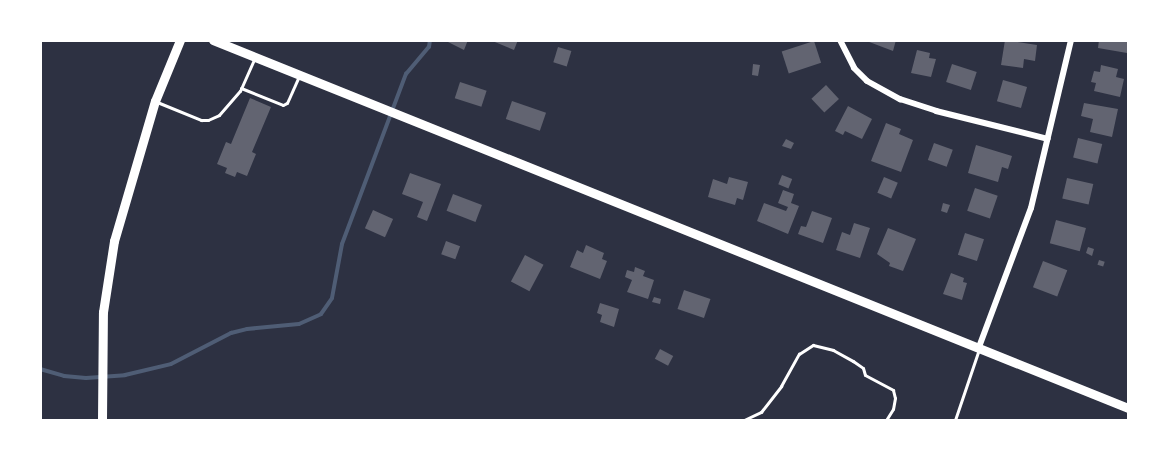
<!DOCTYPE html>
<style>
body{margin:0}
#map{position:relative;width:1169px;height:461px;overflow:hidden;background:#2d3142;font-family:"Noto Sans",sans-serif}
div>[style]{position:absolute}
.stream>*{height:4px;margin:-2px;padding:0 2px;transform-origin:2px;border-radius:2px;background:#4f5d75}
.building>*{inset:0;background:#626471;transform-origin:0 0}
.service>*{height:3px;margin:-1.5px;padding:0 1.5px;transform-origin:1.5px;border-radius:1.5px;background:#fff}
.minor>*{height:6px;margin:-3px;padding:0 3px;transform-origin:3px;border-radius:3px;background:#fff}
.secondary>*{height:9px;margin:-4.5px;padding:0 4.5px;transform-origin:4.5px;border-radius:4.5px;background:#fff}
span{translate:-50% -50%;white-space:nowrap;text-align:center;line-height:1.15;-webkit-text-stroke:6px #fff;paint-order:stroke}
.frame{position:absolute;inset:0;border:42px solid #fff;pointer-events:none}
</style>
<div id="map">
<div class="stream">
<i style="left:40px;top:369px;width:25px;rotate:16deg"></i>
<i style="left:64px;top:376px;width:22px;rotate:5deg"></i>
<i style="left:86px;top:378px;width:39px;rotate:-4deg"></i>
<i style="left:125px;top:375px;width:47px;rotate:-13.4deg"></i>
<i style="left:171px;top:364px;width:68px;rotate:-27.3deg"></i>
<i style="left:231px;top:333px;width:16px;rotate:-14deg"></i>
<i style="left:247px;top:329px;width:52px;rotate:-5.5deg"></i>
<i style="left:299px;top:324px;width:24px;rotate:-24deg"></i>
<i style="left:321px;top:314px;width:19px;rotate:-55deg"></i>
<i style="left:332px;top:298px;width:55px;rotate:-79.5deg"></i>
<i style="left:342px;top:244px;width:182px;rotate:-69.4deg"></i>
<i style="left:406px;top:74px;width:35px;rotate:-50deg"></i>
<i style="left:429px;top:47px;width:7px;rotate:-82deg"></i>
</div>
<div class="building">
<i style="clip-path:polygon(444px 40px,468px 40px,464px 50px)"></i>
<i style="clip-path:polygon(490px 40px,518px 40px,514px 50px)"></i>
<i style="clip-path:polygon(864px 40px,896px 40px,893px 51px)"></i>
<i style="clip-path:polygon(1005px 40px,1037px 45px,1035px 61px,1024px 59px,1023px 68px,1001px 65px)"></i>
<i style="clip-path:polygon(1099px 40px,1128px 40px,1127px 53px,1098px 48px)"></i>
<i style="left:814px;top:41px;width:23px;height:34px;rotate:72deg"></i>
<i style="left:558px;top:47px;width:14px;height:16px;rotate:17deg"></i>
<i style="clip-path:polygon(917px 50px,930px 53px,929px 58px,936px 59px,931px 77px,911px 73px)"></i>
<i style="clip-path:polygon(753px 64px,760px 65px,758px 76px,752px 75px)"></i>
<i style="left:952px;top:64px;width:26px;height:19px;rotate:18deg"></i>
<i style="clip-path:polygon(1101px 65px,1118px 69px,1116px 77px,1124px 79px,1120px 97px,1094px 91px,1096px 83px,1091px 82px,1094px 71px,1100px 72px)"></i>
<i style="left:1003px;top:80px;width:25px;height:22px;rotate:16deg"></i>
<i style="left:460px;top:82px;width:28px;height:17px;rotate:18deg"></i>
<i style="left:826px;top:85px;width:19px;height:20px;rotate:47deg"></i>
<i style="clip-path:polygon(250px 98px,271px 107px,252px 152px,256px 154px,247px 176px,237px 172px,235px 177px,225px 173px,227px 168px,217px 164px,226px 142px,231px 144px)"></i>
<i style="left:512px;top:101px;width:36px;height:19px;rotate:19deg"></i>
<i style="clip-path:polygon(1084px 103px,1118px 109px,1112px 137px,1090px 132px,1093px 119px,1081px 116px)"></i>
<i style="clip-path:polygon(848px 106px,872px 119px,862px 139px,845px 131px,843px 135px,835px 131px)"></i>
<i style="clip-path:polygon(886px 123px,901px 129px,899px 134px,913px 140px,901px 172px,871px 161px)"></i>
<i style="left:1078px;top:138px;width:25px;height:20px;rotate:14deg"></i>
<i style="clip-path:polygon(786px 139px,794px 143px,791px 149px,782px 146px)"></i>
<i style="left:934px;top:143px;width:20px;height:18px;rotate:20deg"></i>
<i style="clip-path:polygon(976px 145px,1012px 156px,1008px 169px,1002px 167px,998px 182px,968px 173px)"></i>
<i style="clip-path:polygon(410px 173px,441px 184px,427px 221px,417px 217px,423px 202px,402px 194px)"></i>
<i style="left:782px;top:175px;width:11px;height:10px;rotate:22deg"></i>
<i style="clip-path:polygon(729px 177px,748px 182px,743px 200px,737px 198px,735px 205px,708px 197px,713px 179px,727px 184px)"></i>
<i style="left:884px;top:177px;width:15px;height:17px;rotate:23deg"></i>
<i style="left:1067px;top:178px;width:27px;height:21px;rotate:13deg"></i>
<i style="left:975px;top:188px;width:24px;height:24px;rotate:19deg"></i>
<i style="clip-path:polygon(783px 190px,794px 194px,791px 203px,799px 206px,788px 234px,757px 221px,764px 203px,786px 211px,788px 207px,778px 203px)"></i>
<i style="left:453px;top:194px;width:31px;height:18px;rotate:21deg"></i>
<i style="clip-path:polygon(943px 203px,950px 205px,947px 213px,941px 211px)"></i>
<i style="left:373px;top:210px;width:22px;height:20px;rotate:24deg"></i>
<i style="clip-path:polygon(812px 211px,832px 218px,823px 243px,798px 234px,801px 226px,806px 227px)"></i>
<i style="left:1056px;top:220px;width:31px;height:24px;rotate:15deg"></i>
<i style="clip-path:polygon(854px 223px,870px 228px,860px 258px,836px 250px,842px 232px,850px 235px)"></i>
<i style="clip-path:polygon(888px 228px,916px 239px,903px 271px,889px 266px,890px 263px,877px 254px)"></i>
<i style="left:965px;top:233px;width:20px;height:23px;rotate:18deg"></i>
<i style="left:446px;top:241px;width:15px;height:14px;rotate:20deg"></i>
<i style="clip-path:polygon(586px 245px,604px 253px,602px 259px,607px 261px,600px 279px,570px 267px,577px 250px,583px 253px)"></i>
<i style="clip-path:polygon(1088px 247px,1094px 249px,1092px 256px,1086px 253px)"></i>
<i style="left:525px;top:255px;width:21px;height:30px;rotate:28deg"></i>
<i style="left:1099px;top:260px;width:6px;height:5px;rotate:18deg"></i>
<i style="left:1043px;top:261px;width:26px;height:28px;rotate:21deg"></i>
<i style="clip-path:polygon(635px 267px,645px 271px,643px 276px,654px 280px,648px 299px,627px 292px,632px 280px,625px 277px,627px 270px,634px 272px)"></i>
<i style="clip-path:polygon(951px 273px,964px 278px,963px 282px,967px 283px,962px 300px,943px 294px)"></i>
<i style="left:684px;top:290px;width:28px;height:20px;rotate:19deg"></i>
<i style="clip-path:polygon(654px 297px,661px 299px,660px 304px,652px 302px)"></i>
<i style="clip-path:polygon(600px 303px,619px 309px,614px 327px,600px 322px,602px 315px,597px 313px)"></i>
<i style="left:660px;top:349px;width:15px;height:11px;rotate:28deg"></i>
</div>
<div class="service">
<i style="left:241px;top:88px;width:45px;rotate:22deg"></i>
<i style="left:283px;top:105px;width:4px;rotate:-27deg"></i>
<i style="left:287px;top:103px;width:30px;rotate:-66deg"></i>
<i style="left:157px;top:102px;width:48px;rotate:22.2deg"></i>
<i style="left:201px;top:120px;width:7px"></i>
<i style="left:208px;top:120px;width:12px;rotate:-24deg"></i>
<i style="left:219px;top:115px;width:32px;rotate:-49deg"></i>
<i style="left:240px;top:91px;width:36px;rotate:-66deg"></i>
<i style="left:744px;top:420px;width:19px;rotate:-25deg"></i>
<i style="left:761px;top:412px;width:33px;rotate:-52deg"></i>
<i style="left:781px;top:386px;width:37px;rotate:-61deg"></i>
<i style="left:799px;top:354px;width:17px;rotate:-33deg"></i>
<i style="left:813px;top:345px;width:21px;rotate:14deg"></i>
<i style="left:833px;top:350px;width:23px;rotate:29deg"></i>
<i style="left:853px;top:361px;width:12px;rotate:35deg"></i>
<i style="left:863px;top:368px;width:7px;rotate:74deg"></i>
<i style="left:865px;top:375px;width:32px;rotate:28deg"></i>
<i style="left:893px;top:390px;width:8px;rotate:76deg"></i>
<i style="left:895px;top:398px;width:11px;rotate:100deg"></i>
<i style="left:893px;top:409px;width:13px;rotate:122deg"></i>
<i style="left:955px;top:420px;width:75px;rotate:-71.3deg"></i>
</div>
<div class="minor">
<i style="left:840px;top:40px;width:31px;rotate:63deg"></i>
<i style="left:854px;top:68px;width:18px;rotate:45deg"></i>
<i style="left:867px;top:81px;width:38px;rotate:29deg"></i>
<i style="left:900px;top:99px;width:38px;rotate:18deg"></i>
<i style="left:936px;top:111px;width:115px;rotate:14deg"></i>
<i style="left:979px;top:347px;width:148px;rotate:-69.5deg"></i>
<i style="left:1031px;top:208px;width:173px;rotate:-76.6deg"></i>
</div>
<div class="secondary">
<i style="left:213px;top:40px;width:986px;rotate:21.91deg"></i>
<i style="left:102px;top:420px;width:108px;rotate:-89.5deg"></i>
<i style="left:103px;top:312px;width:72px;rotate:-81.2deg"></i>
<i style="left:114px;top:241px;width:146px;rotate:-73.7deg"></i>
<i style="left:155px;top:101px;width:66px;rotate:-67.7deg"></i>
</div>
<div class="frame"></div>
</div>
